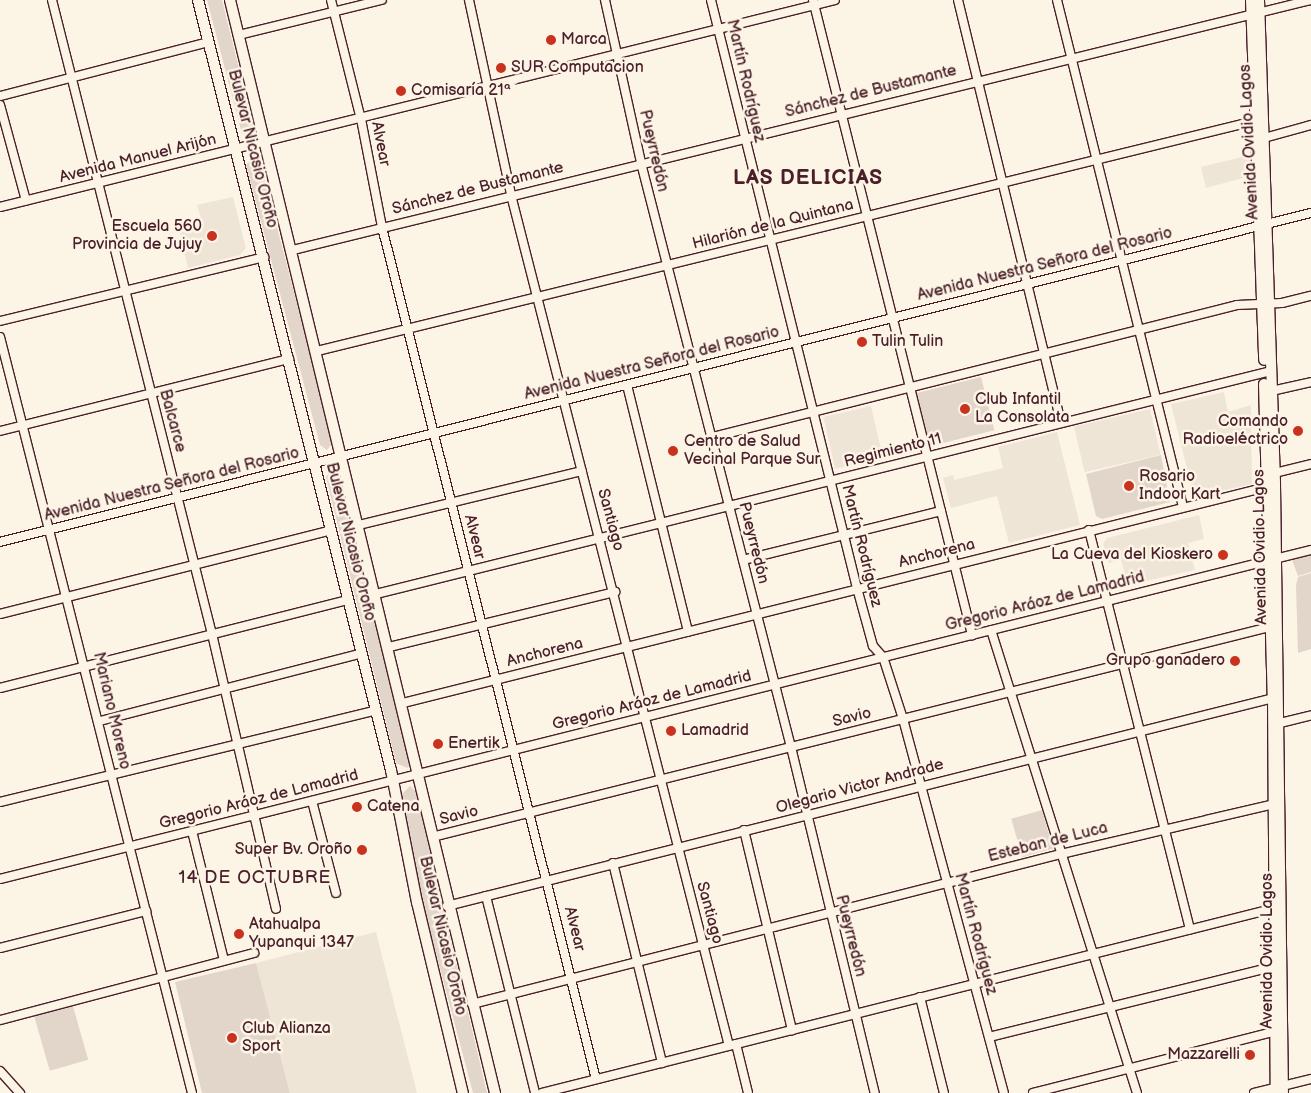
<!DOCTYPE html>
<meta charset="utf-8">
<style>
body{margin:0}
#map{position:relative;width:1311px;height:1093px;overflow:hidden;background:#fcf5e5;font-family:"Balsamiq Sans",sans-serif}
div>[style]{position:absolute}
.built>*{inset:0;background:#eee5d7;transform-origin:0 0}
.green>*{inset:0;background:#e2d5ca;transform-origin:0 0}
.roads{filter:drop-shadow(1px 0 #4a1f2b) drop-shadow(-1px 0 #4a1f2b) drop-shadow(0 1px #4a1f2b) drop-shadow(0 -1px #4a1f2b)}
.minor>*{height:8px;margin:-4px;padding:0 4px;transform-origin:4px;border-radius:4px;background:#fcf5e5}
.major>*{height:10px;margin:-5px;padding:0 5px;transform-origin:5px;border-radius:5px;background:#fcf5e5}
.dots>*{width:14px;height:14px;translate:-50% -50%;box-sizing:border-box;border:2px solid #fcf5e5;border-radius:50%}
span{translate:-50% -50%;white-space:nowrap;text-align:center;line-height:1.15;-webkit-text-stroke:5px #fcf5e5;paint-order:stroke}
.poi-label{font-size:16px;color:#4a1f2b}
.left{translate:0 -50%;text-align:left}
.right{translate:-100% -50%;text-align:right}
.street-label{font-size:16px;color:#4a1f2b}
.neighbourhood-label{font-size:18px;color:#4a1f2b;letter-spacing:1px}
.district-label{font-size:21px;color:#4a1f2b;font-weight:700;letter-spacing:1px}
</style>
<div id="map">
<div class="built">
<i style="clip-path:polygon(1254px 154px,1254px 175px,1206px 188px,1201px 167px)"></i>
<i style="clip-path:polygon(233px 197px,246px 248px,240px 255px,188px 268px,178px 224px,201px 219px,197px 205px)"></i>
<i style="clip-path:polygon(1224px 392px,1228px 412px,1251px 405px,1252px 484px,1194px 497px,1171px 404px)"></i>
<i style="left:871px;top:406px;width:53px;height:49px;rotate:77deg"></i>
<i style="left:1150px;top:409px;width:47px;height:78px;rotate:77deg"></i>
<i style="clip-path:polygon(1057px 432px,1080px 525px,1009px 543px,997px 496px,951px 508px,943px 478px,953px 475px,954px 480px,1003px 468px,998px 447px)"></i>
<i style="clip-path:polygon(1199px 515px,1204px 539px,1188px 543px,1195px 570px,1128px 585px,1121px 560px,1109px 563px,1103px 544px,1107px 538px)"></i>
<i style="clip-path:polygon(376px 932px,417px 1093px,290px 1093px,256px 963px)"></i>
</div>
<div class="green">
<i style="clip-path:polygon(207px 0,222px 0,254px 129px,251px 136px,242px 134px)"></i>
<i style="clip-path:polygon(254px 156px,260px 162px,333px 442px,327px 450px,320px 445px,246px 165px)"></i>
<i style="left:981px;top:377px;width:55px;height:67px;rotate:76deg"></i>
<i style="clip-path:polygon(1161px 455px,1170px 502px,1102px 519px,1096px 516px,1086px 474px)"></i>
<i style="clip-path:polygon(333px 468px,340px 473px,410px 765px,407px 768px,396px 763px,326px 477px)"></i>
<i style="clip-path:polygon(1311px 552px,1311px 572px,1298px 576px,1292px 560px)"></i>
<i style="clip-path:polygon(1311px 573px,1311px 649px,1298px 653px,1296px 585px,1298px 577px)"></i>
<i style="clip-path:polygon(410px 786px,416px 792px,487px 1093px,473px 1093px,422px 900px,402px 794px)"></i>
<i style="left:1042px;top:810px;width:40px;height:32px;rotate:74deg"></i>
<i style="clip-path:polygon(256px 963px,290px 1093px,202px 1093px,175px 982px)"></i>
<i style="left:72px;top:1003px;width:59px;height:40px;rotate:74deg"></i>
</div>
<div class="roads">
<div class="minor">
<i style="left:52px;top:0;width:654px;rotate:75.84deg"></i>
<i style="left:212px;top:634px;width:282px;rotate:76.9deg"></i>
<i style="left:331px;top:0;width:123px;rotate:75.9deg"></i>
<i style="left:361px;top:119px;width:110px;rotate:79deg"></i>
<i style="left:382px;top:227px;width:878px;rotate:75.9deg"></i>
<i style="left:469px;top:0;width:199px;rotate:77.8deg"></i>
<i style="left:511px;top:195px;width:878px;rotate:75.63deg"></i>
<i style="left:605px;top:0;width:167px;rotate:77.5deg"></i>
<i style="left:641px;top:163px;width:603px;rotate:75.6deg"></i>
<i style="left:791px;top:747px;width:356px;rotate:76.4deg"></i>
<i style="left:711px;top:0;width:606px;rotate:76.06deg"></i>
<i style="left:857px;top:588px;width:60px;rotate:74.6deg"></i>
<i style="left:873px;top:646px;width:15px;rotate:48deg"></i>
<i style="left:883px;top:657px;width:65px;rotate:72.1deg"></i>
<i style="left:903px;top:719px;width:387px;rotate:74.9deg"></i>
<i style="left:813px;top:0;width:655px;rotate:75.94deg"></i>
<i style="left:958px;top:0;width:435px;rotate:76.3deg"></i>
<i style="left:1057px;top:0;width:522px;rotate:76.04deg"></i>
<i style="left:239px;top:35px;width:147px;rotate:-13.8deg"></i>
<i style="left:0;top:96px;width:216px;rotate:-14.5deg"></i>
<i style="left:0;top:105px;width:99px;rotate:74.8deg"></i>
<i style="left:1264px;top:138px;width:49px;rotate:-15.5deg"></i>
<i style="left:0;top:207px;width:860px;rotate:-13.92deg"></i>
<i style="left:293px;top:250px;width:1048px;rotate:-13.8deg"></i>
<i style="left:0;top:321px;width:272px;rotate:-13.6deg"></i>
<i style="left:0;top:337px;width:780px;rotate:75.75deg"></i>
<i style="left:317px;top:351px;width:970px;rotate:-13.78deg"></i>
<i style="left:627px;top:385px;width:254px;rotate:76.1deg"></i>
<i style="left:1267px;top:392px;width:45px;rotate:-12.8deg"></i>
<i style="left:0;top:431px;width:298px;rotate:-14deg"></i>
<i style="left:713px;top:437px;width:540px;rotate:-14.14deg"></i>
<i style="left:1237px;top:305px;width:45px;rotate:-2.5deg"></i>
<i style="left:1282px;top:303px;width:30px;rotate:-14deg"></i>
<i style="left:1275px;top:473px;width:37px;rotate:-14deg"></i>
<i style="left:359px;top:525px;width:229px;rotate:-13.6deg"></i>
<i style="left:1089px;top:530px;width:412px;rotate:75.8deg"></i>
<i style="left:0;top:542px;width:1352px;rotate:-14.09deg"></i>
<i style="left:743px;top:560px;width:204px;rotate:-13.9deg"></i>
<i style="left:376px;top:594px;width:922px;rotate:-13.99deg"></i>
<i style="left:0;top:614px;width:342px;rotate:-14.2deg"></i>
<i style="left:991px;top:630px;width:485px;rotate:72.5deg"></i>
<i style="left:389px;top:647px;width:233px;rotate:-13.7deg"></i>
<i style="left:0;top:688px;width:360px;rotate:-14.2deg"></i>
<i style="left:403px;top:703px;width:895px;rotate:-14.04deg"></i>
<i style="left:100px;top:721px;width:271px;rotate:-14.5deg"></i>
<i style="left:1280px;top:723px;width:32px;rotate:-14deg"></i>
<i style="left:312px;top:801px;width:95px;rotate:75.4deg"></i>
<i style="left:0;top:802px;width:387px;rotate:-13.7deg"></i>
<i style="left:744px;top:830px;width:206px;rotate:76.5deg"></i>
<i style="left:192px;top:831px;width:133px;rotate:76.1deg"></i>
<i style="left:432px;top:837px;width:868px;rotate:-14.07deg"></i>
<i style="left:613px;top:863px;width:206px;rotate:76.2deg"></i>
<i style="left:0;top:879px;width:1352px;rotate:-14.09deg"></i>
<i style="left:486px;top:896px;width:203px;rotate:76deg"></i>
<i style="left:447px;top:906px;width:856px;rotate:-14.13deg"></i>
<i style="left:0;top:948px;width:151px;rotate:-14.2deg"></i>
<i style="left:920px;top:997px;width:99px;rotate:76deg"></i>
<i style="left:472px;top:1004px;width:608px;rotate:-14.29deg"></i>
<i style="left:1061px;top:854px;width:223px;rotate:-13.2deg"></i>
<i style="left:0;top:1020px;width:263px;rotate:-14.8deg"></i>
<i style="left:989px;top:1037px;width:299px;rotate:-13.9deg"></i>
<i style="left:736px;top:1044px;width:50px;rotate:76.2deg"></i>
<i style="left:0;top:1071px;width:30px;rotate:48deg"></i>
<i style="left:542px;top:1093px;width:760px;rotate:-14.16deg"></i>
<i style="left:1033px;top:1093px;width:256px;rotate:-14.3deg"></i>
<i style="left:1254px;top:1093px;width:59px;rotate:-13.8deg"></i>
</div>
<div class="major">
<i style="left:198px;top:0;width:794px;rotate:75.93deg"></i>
<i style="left:391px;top:770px;width:135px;rotate:78.9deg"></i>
<i style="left:417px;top:902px;width:196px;rotate:76.5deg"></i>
<i style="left:230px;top:0;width:1125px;rotate:76.37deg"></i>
<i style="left:1251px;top:0;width:360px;rotate:87.9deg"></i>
<i style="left:1259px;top:0;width:485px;rotate:88.1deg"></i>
<i style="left:1275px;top:485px;width:608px;rotate:89.25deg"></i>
<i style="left:1264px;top:384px;width:313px;rotate:88.4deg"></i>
<i style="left:1273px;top:697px;width:396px;rotate:89.6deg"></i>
</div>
</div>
<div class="dots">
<i style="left:551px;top:40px;background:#c8321e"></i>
<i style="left:501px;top:68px;background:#c8321e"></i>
<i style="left:401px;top:91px;background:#c8321e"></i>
<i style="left:212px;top:236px;background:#c8321e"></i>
<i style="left:862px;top:342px;background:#c8321e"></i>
<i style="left:965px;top:409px;background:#c8321e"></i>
<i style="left:1298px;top:431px;background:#c8321e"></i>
<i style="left:673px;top:451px;background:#c8321e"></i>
<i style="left:1129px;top:486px;background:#c8321e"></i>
<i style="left:1223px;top:555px;background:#c8321e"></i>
<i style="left:1235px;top:661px;background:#c8321e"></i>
<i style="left:671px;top:731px;background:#c8321e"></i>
<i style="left:438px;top:744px;background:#c8321e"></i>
<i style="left:357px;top:807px;background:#c8321e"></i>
<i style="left:362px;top:850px;background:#c8321e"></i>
<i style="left:239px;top:934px;background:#c8321e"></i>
<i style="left:232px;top:1038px;background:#c8321e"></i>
<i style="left:1250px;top:1055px;background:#c8321e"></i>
</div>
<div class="poi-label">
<span class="left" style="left:561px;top:40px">Marca</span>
<span class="left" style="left:511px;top:68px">SUR Computacion</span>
<span class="left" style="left:411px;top:91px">Comisaría 21ª</span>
<span class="right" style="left:202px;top:236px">Escuela 560<br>Provincia de Jujuy</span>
<span class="left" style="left:872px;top:342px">Tulin Tulin</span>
<span class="left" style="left:975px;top:409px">Club Infantil<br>La Consolata</span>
<span class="right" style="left:1288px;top:431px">Comando<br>Radioeléctrico</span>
<span class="left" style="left:684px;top:451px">Centro de Salud<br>Vecinal Parque Sur</span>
<span class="left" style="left:1139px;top:486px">Rosario<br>Indoor Kart</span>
<span class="right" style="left:1213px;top:555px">La Cueva del Kioskero</span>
<span class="right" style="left:1225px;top:661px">Grupo ganadero</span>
<span class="left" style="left:681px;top:731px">Lamadrid</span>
<span class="left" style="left:448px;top:744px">Enertik</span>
<span class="left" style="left:367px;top:807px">Catena</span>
<span class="right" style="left:352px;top:850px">Super Bv. Oroño</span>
<span class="left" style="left:249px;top:934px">Atahualpa<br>Yupanqui 1347</span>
<span class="left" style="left:242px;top:1038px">Club Alianza<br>Sport</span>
<span class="right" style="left:1240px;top:1055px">Mazzarelli</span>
</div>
<div class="street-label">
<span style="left:745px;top:81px;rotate:77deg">Martín Rodríguez</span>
<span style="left:871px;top:92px;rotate:-14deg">Sánchez de Bustamante</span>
<span style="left:1250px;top:142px;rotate:-93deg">Avenida Ovidio Lagos</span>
<span style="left:380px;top:144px;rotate:79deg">Alvear</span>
<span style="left:252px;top:149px;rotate:76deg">Bulevar Nicasio Oroño</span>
<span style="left:653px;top:151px;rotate:77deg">Pueyrredón</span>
<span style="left:138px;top:159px;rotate:-14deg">Avenida Manuel Arijón</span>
<span style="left:478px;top:189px;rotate:-14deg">Sánchez de Bustamante</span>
<span style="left:773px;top:225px;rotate:-14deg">Hilarión de la Quintana</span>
<span style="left:1045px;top:265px;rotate:-14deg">Avenida Nuestra Señora del Rosario</span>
<span style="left:652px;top:364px;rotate:-14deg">Avenida Nuestra Señora del Rosario</span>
<span style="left:172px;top:421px;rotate:75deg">Balcarce</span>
<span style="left:893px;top:451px;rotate:-14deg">Regimiento 11</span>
<span style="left:172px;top:485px;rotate:-14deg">Avenida Nuestra Señora del Rosario</span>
<span style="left:610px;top:520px;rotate:75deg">Santiago</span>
<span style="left:474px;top:537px;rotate:76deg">Alvear</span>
<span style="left:350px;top:542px;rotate:76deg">Bulevar Nicasio Oroño</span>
<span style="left:753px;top:543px;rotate:76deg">Pueyrredón</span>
<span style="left:861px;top:546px;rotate:76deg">Martín Rodríguez</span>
<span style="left:1261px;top:547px;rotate:-91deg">Avenida Ovidio Lagos</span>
<span style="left:937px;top:554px;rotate:-14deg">Anchorena</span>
<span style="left:1045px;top:602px;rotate:-14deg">Gregorio Aráoz de Lamadrid</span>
<span style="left:545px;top:653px;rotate:-14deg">Anchorena</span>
<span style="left:652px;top:701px;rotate:-14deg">Gregorio Aráoz de Lamadrid</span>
<span style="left:111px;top:711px;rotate:77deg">Mariano Moreno</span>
<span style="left:852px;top:718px;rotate:-14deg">Savio</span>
<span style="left:860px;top:787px;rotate:-15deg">Olegario Victor Andrade</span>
<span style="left:259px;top:800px;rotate:-14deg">Gregorio Aráoz de Lamadrid</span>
<span style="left:459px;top:816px;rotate:-14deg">Savio</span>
<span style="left:1048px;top:843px;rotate:-14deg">Esteban de Luca</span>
<span style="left:709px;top:913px;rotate:75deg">Santiago</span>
<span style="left:574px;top:929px;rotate:76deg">Alvear</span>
<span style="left:975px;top:934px;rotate:75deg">Martín Rodríguez</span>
<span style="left:442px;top:936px;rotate:77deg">Bulevar Nicasio Oroño</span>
<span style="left:850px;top:936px;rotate:76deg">Pueyrredón</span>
<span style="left:1268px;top:951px;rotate:-90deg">Avenida Ovidio Lagos</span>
</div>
<div class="neighbourhood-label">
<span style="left:255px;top:878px">14 DE OCTUBRE</span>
</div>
<div class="district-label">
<span style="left:808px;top:178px">LAS DELICIAS</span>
</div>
</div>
